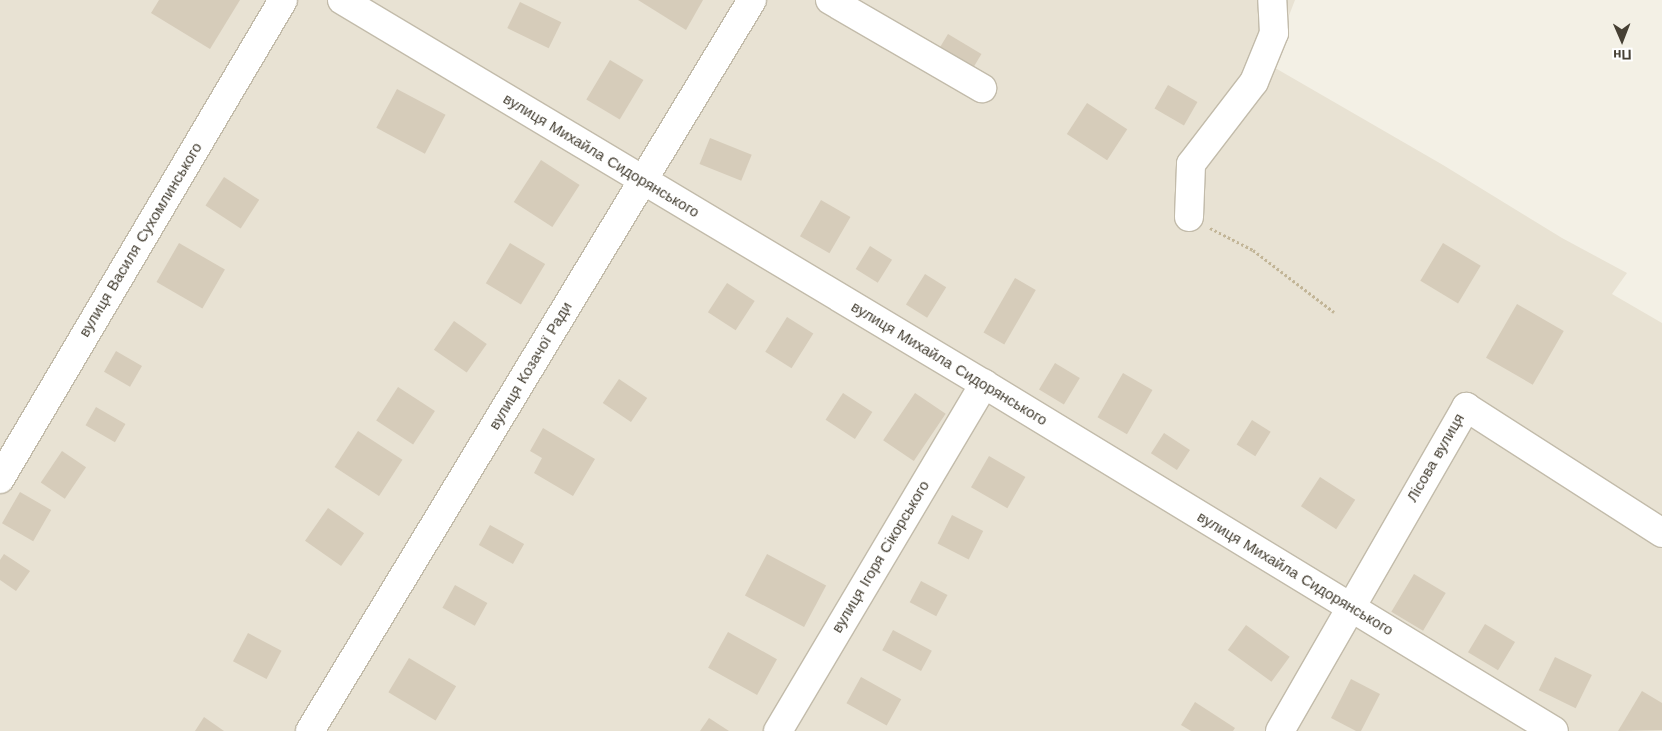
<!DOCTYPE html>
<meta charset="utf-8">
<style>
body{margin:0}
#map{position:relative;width:1662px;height:731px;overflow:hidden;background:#f3f0e5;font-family:"Work Sans",sans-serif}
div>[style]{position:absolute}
.residential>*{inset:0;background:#e8e2d3}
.building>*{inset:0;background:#d6ccba;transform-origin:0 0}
.path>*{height:3px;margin-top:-1.5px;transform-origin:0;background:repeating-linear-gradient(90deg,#c2b597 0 2.5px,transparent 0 5px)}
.roads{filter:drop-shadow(1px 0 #c2bbaa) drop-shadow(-1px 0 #c2bbaa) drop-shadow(0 1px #c2bbaa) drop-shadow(0 -1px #c2bbaa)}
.minor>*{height:28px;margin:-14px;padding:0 14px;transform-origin:14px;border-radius:14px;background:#fff}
span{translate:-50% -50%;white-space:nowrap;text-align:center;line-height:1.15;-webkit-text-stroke:4px #fff;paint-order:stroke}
.street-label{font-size:15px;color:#464034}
.north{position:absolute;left:1597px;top:15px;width:50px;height:50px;-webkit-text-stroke:4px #fff;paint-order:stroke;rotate:179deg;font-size:14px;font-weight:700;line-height:20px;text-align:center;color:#464034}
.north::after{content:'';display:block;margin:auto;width:18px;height:22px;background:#464034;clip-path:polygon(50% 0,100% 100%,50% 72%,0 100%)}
</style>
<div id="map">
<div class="residential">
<i style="clip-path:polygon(0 0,1295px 0,1270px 65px,1443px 165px,1562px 238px,1627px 273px,1612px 294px,1662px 323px,1662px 731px,0 731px)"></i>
</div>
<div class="building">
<i style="clip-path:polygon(159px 0,240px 0,210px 49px,151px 13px)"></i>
<i style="clip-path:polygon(638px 0,703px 0,686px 30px)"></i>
<i style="left:520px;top:2px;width:46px;height:29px;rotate:26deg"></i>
<i style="left:948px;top:34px;width:39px;height:29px;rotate:31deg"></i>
<i style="left:610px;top:60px;width:39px;height:46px;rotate:31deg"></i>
<i style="left:1168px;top:85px;width:34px;height:27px;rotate:30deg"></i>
<i style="left:397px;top:89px;width:55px;height:44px;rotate:28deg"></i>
<i style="left:1087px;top:103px;width:48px;height:37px;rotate:33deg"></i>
<i style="left:710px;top:138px;width:45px;height:28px;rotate:22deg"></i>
<i style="left:541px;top:160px;width:46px;height:50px;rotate:33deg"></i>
<i style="left:224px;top:177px;width:42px;height:34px;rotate:33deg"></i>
<i style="left:821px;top:200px;width:34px;height:42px;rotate:30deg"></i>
<i style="left:179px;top:243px;width:53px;height:45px;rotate:30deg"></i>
<i style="left:510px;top:243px;width:41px;height:47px;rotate:31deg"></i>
<i style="left:1443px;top:243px;width:44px;height:44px;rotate:31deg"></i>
<i style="left:870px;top:246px;width:26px;height:27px;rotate:32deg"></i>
<i style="left:925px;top:274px;width:25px;height:36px;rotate:32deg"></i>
<i style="left:1015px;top:278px;width:24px;height:63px;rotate:30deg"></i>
<i style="left:727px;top:283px;width:33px;height:35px;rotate:33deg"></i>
<i style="left:1517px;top:304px;width:54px;height:62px;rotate:30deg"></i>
<i style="left:787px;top:317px;width:31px;height:41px;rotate:32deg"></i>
<i style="left:454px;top:321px;width:40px;height:35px;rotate:35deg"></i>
<i style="left:116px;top:351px;width:30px;height:24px;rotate:30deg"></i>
<i style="left:1055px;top:363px;width:29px;height:31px;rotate:31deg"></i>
<i style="left:1123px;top:373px;width:34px;height:51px;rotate:30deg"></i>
<i style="left:619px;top:379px;width:34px;height:29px;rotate:34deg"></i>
<i style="left:398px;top:387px;width:44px;height:40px;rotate:33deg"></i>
<i style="left:843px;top:393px;width:35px;height:32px;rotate:33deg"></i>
<i style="left:915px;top:393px;width:37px;height:57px;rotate:34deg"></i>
<i style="left:96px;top:407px;width:34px;height:21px;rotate:30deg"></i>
<i style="left:1252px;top:420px;width:22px;height:29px;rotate:32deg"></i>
<i style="clip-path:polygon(543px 428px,595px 459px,573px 496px,534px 473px,542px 458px,530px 451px)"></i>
<i style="left:358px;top:431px;width:53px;height:43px;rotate:33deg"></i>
<i style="left:1164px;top:433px;width:31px;height:24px;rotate:33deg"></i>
<i style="left:62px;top:451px;width:29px;height:38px;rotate:34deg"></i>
<i style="left:989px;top:456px;width:42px;height:36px;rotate:30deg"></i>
<i style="left:1320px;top:477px;width:42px;height:35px;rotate:33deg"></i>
<i style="left:20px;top:492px;width:36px;height:36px;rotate:30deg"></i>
<i style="left:328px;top:508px;width:44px;height:40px;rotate:35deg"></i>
<i style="left:952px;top:515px;width:35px;height:32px;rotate:27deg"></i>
<i style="left:490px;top:525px;width:39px;height:23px;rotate:29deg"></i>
<i style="clip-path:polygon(4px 554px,30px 571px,16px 591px,0 580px,0 560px)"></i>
<i style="left:767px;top:554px;width:67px;height:47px;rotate:28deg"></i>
<i style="left:1414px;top:574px;width:37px;height:44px;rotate:31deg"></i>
<i style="left:921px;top:581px;width:30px;height:24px;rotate:28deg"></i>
<i style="left:455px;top:585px;width:37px;height:26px;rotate:29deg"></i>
<i style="left:1485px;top:624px;width:35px;height:33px;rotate:31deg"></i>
<i style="left:1246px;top:625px;width:54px;height:31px;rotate:36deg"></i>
<i style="left:893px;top:630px;width:44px;height:23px;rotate:28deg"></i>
<i style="left:728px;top:632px;width:56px;height:41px;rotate:29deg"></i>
<i style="left:248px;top:633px;width:38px;height:32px;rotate:28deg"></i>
<i style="left:1555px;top:657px;width:41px;height:37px;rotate:26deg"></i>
<i style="left:409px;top:658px;width:55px;height:40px;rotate:31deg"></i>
<i style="left:861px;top:677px;width:46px;height:30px;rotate:29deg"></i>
<i style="clip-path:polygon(1351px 679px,1380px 694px,1361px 731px,1356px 731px,1331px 718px)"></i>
<i style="clip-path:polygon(1642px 691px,1662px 703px,1662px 730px,1618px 731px)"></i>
<i style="clip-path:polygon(1195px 702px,1235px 728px,1233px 731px,1191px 731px,1181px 725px)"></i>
<i style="clip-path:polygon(204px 717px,224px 731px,195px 731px)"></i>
<i style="clip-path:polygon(709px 718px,729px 731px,700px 731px)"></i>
</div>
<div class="path">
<i style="left:1210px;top:228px;width:48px;rotate:27.1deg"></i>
<i style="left:1253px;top:250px;width:102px;rotate:37.4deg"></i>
</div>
<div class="roads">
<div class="minor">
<i style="left:342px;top:0;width:748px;rotate:30.88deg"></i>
<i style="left:984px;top:384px;width:667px;rotate:31.33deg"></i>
<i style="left:830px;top:0;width:176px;rotate:30.1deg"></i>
<i style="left:1189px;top:217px;width:53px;rotate:-87.8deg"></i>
<i style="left:1191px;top:164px;width:103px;rotate:-52.5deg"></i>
<i style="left:1254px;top:82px;width:53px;rotate:-67.8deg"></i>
<i style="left:1274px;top:33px;width:33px;rotate:-93deg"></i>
<i style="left:0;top:479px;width:556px;rotate:-59.42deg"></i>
<i style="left:310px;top:731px;width:854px;rotate:-58.84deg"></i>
<i style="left:778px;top:731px;width:404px;rotate:-59.3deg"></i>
<i style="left:1280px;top:731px;width:374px;rotate:-60.1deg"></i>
<i style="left:1466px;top:407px;width:233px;rotate:32.7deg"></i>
</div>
</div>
<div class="street-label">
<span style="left:601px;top:156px;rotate:31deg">вулиця Михайла Сидорянського</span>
<span style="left:141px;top:240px;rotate:-59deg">вулиця Василя Сухомлинського</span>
<span style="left:949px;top:364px;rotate:31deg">вулиця Михайла Сидорянського</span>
<span style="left:531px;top:366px;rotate:-59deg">вулиця Козачої Ради</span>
<span style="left:1436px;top:458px;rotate:-60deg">Лісова вулиця</span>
<span style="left:881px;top:557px;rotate:-59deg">вулиця Ігоря Сікорського</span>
<span style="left:1295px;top:574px;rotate:31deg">вулиця Михайла Сидорянського</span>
</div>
<div class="north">Пн</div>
</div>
